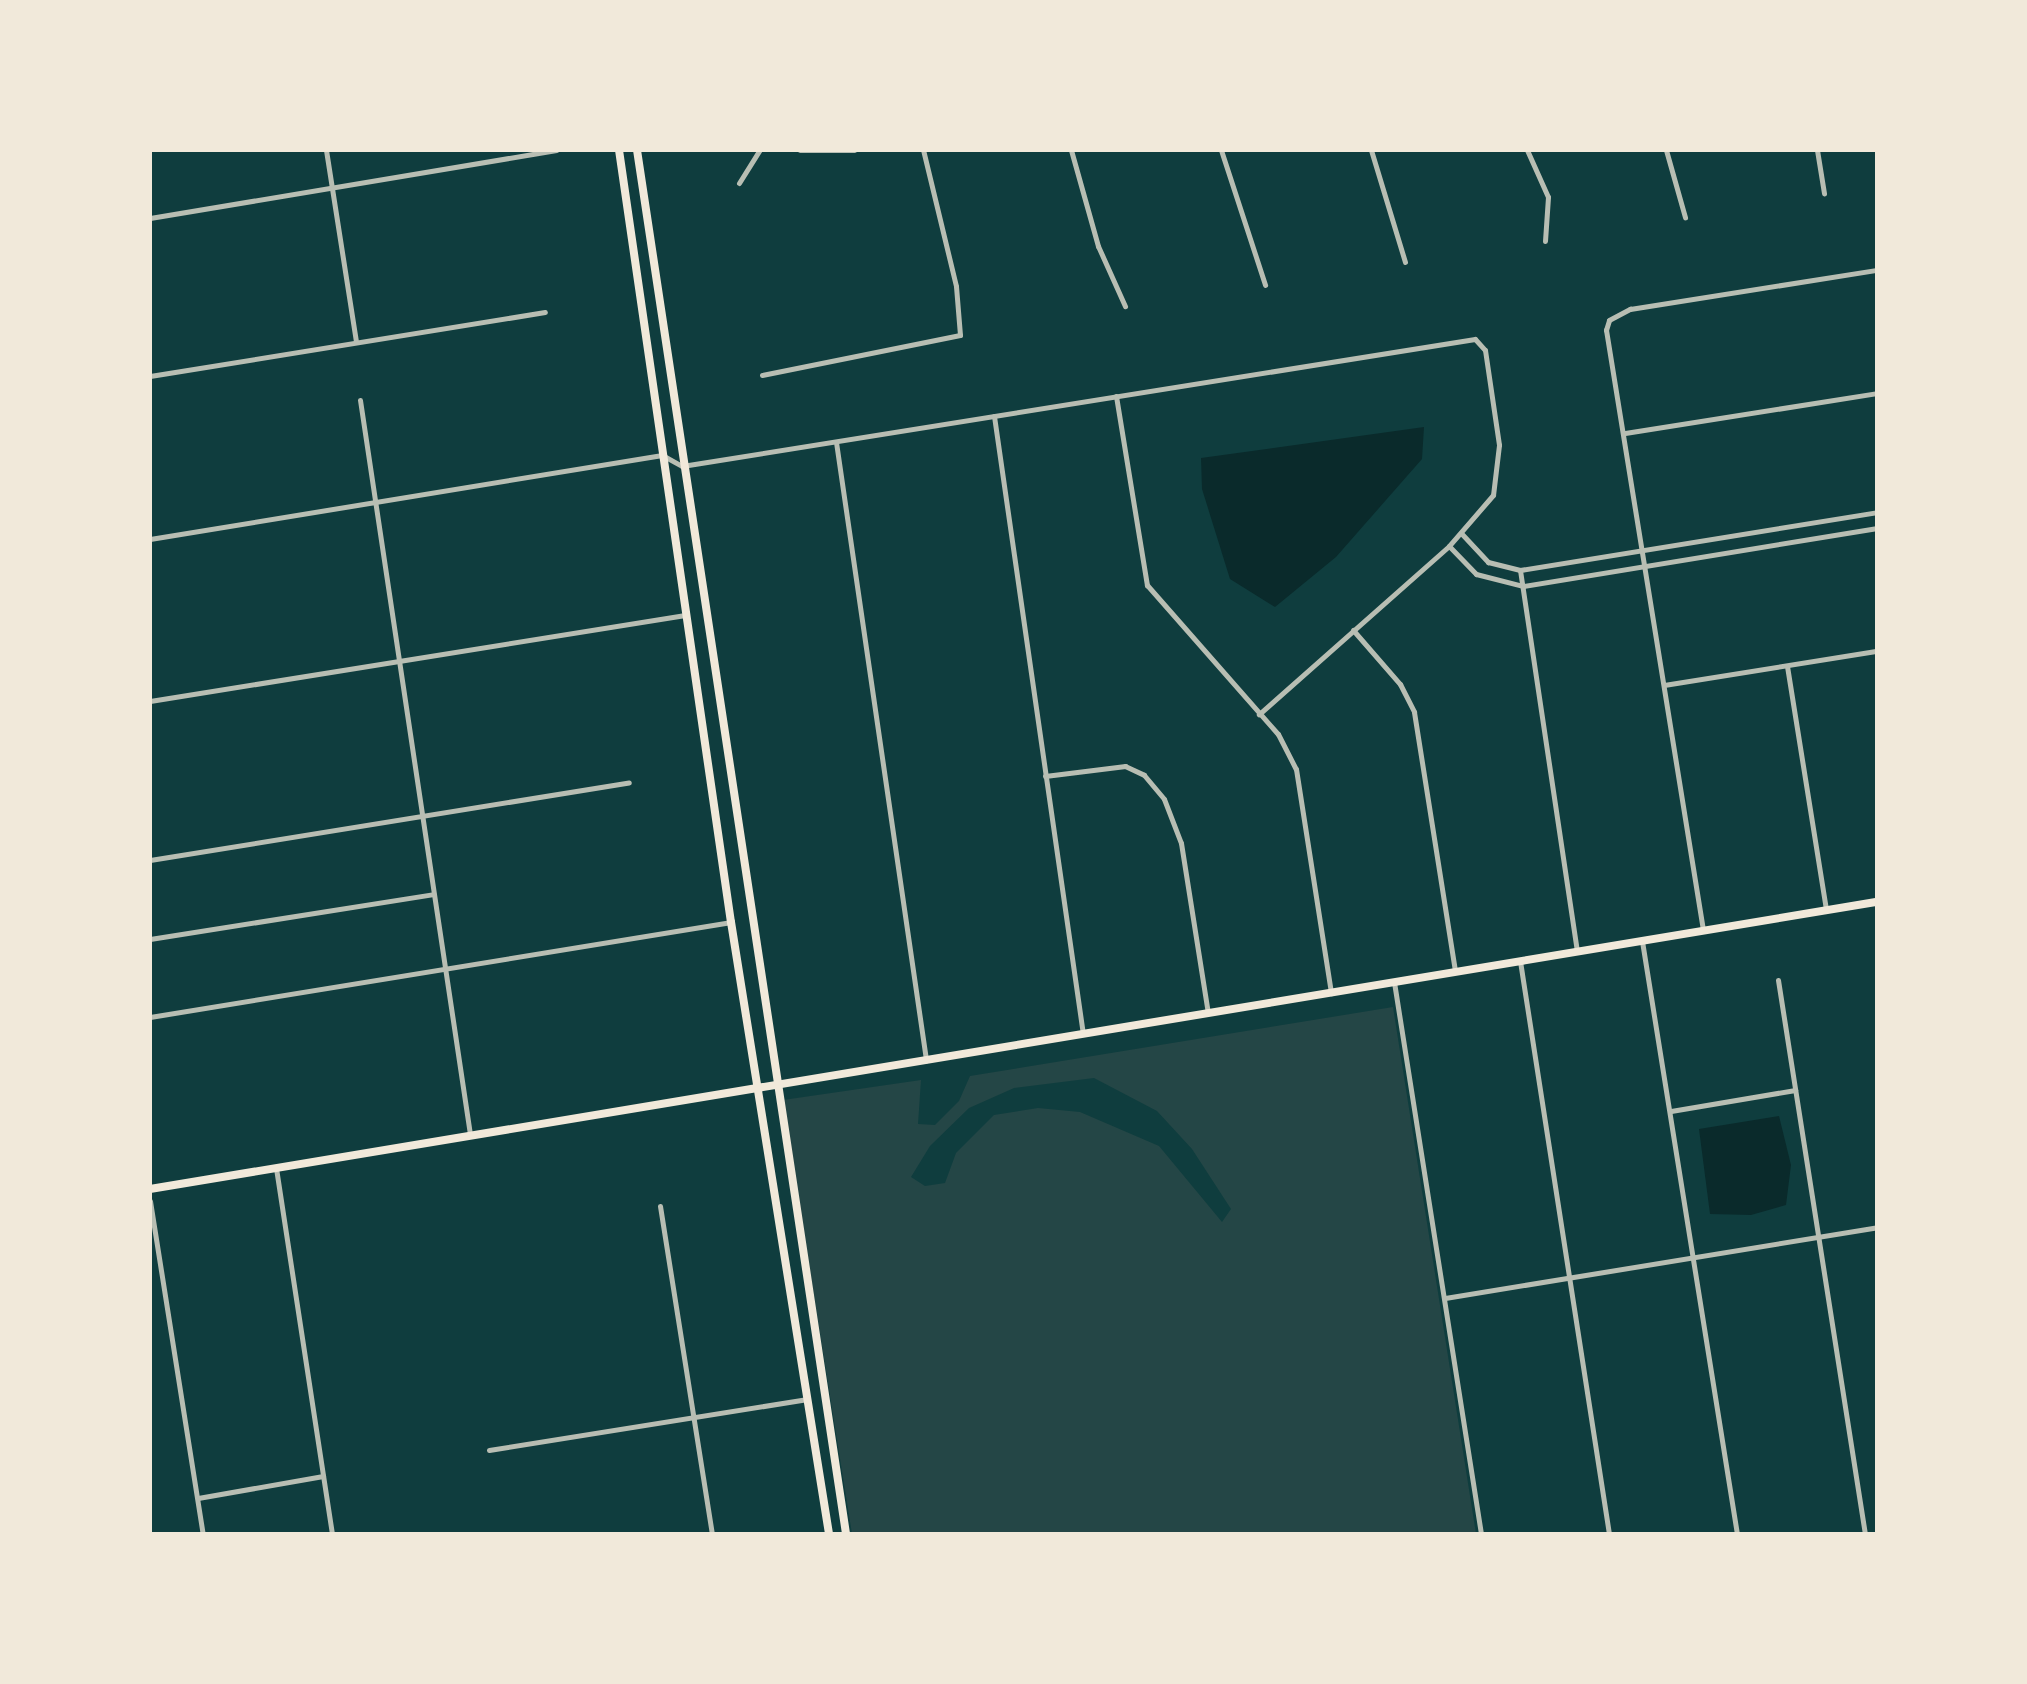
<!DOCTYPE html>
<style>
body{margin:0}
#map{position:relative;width:2027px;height:1684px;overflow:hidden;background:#0f3d3e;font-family:"Fira Sans Condensed",sans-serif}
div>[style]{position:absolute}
.green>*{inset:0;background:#244646}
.water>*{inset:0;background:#0a2a2b}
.minor>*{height:5px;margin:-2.5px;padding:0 2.5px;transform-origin:2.5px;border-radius:2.5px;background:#b8beb3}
.secondary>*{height:8px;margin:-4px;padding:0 4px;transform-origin:4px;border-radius:4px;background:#f1e9da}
span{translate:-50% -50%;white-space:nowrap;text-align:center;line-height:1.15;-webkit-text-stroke:10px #f1e9da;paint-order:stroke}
.frame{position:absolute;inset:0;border:152px solid #f1e9da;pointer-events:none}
</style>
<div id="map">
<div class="green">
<i style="clip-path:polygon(evenodd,1393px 1007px,1476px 1534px,852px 1534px,783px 1100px,921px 1080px,918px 1124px,935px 1125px,959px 1101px,970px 1076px,1393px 1007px,1094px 1078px,1157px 1111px,1192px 1149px,1231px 1209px,1222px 1222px,1159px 1146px,1080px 1112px,1038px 1108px,994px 1115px,956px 1153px,945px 1183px,925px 1186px,911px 1177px,930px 1146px,969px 1108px,1014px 1088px,1094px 1078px)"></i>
</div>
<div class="water">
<i style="clip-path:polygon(1424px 427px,1422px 459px,1336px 557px,1275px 607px,1230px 579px,1202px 489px,1201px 458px)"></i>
<i style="clip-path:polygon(1779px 1116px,1791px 1165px,1786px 1205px,1751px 1215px,1710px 1214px,1699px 1129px)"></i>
</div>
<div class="minor">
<i style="left:326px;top:150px;width:193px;rotate:81.1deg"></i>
<i style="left:800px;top:150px;width:54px"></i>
<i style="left:1071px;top:150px;width:100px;rotate:74.3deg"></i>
<i style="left:1098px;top:246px;width:66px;rotate:65.8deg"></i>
<i style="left:1221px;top:150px;width:142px;rotate:71.9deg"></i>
<i style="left:1371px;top:150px;width:117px;rotate:73.1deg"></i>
<i style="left:1527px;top:150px;width:51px;rotate:65.9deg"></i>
<i style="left:1548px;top:197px;width:44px;rotate:93.9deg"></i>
<i style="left:1666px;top:150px;width:70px;rotate:74.2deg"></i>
<i style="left:1817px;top:150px;width:44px;rotate:80.8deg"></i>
<i style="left:739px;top:183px;width:39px;rotate:-58deg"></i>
<i style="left:150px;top:218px;width:412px;rotate:-9.5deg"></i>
<i style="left:762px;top:375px;width:202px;rotate:-11.4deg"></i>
<i style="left:960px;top:335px;width:49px;rotate:-94.7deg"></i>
<i style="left:956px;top:286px;width:140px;rotate:-103.6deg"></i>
<i style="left:150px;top:376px;width:400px;rotate:-9.2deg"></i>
<i style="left:1116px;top:396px;width:192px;rotate:80.7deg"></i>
<i style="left:1147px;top:585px;width:198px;rotate:48.7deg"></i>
<i style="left:1278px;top:734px;width:39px;rotate:63deg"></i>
<i style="left:1296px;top:769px;width:227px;rotate:81.1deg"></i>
<i style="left:360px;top:400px;width:742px;rotate:81.48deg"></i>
<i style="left:994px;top:416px;width:624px;rotate:81.81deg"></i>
<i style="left:1625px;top:433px;width:255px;rotate:-9deg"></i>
<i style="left:836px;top:442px;width:625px;rotate:81.71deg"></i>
<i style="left:1461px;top:533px;width:40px;rotate:47deg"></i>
<i style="left:1488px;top:562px;width:33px;rotate:14deg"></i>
<i style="left:1520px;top:570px;width:362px;rotate:-9.2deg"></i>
<i style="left:150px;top:539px;width:519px;rotate:-9.32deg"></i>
<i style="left:662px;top:455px;width:23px;rotate:29deg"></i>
<i style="left:682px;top:466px;width:803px;rotate:-9.1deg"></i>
<i style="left:1475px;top:339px;width:15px;rotate:48deg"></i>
<i style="left:1485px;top:350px;width:96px;rotate:81.6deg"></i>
<i style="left:1499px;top:445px;width:50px;rotate:96.8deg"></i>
<i style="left:1493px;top:495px;width:67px;rotate:130.8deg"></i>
<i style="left:1449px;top:546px;width:254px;rotate:138.5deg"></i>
<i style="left:1449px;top:546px;width:39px;rotate:46deg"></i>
<i style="left:1476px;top:574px;width:49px;rotate:14.3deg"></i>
<i style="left:1523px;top:586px;width:359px;rotate:-9.3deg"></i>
<i style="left:1520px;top:570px;width:385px;rotate:81.5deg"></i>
<i style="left:1353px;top:630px;width:72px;rotate:49deg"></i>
<i style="left:1400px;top:684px;width:31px;rotate:63deg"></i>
<i style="left:1414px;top:712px;width:263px;rotate:81deg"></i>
<i style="left:1787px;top:666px;width:247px;rotate:80.9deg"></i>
<i style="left:1664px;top:685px;width:216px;rotate:-9.1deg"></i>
<i style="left:150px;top:701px;width:542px;rotate:-9.13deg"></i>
<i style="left:1045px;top:776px;width:81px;rotate:-7.1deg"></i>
<i style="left:1125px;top:766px;width:21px;rotate:25deg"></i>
<i style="left:1144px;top:775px;width:31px;rotate:50deg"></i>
<i style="left:1164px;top:799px;width:47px;rotate:68.9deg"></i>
<i style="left:1181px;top:843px;width:172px;rotate:81deg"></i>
<i style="left:150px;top:860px;width:485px;rotate:-9.2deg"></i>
<i style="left:1703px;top:930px;width:608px;rotate:-99.18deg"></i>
<i style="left:1606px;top:330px;width:10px;rotate:-73deg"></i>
<i style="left:1609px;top:320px;width:24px;rotate:-28deg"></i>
<i style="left:1630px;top:309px;width:250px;rotate:-9deg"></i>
<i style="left:150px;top:939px;width:287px;rotate:-9deg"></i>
<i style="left:1642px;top:941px;width:601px;rotate:80.9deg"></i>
<i style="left:1520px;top:961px;width:580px;rotate:81.17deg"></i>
<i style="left:1778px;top:980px;width:561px;rotate:81.08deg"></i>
<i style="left:1394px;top:982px;width:559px;rotate:81.04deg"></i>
<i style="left:150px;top:1017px;width:589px;rotate:-9.29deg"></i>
<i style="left:1671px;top:1111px;width:126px;rotate:-9.6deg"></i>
<i style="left:276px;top:1168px;width:370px;rotate:81.3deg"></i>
<i style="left:150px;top:1201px;width:337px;rotate:81deg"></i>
<i style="left:660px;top:1206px;width:332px;rotate:81deg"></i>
<i style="left:1445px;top:1298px;width:438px;rotate:-9.3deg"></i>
<i style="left:489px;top:1450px;width:321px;rotate:-9.1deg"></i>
<i style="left:198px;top:1498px;width:127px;rotate:-10deg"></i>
</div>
<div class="secondary">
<i style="left:619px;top:150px;width:780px;rotate:81.75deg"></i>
<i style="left:731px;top:922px;width:620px;rotate:80.9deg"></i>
<i style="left:637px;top:150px;width:1400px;rotate:81.41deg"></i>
<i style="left:150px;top:1189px;width:1751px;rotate:-9.44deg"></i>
</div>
<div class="frame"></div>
</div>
